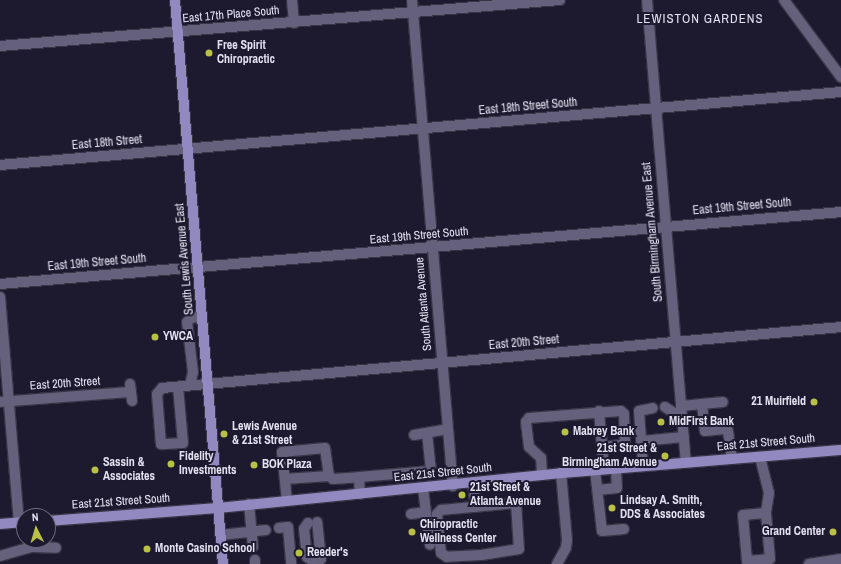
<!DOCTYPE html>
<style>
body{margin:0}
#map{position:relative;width:841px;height:564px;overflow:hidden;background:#1d192f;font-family:"Archivo Narrow",sans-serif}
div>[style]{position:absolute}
.roads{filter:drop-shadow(1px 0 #383546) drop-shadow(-1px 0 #383546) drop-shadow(0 1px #383546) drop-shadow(0 -1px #383546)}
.minor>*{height:10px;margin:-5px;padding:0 5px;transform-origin:5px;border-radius:5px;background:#65607b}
.major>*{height:10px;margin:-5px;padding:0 5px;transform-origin:5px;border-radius:5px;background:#9389c1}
.dots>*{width:11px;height:11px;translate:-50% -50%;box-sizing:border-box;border:2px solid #1d192f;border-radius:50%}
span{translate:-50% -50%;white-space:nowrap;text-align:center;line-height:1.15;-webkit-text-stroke:4px #1d192f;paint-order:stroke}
.street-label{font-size:12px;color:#e3e1f1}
.poi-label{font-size:12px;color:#e3e1f1;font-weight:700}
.left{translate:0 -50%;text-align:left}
.right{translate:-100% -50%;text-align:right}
.neighbourhood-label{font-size:13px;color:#e3e1f1;letter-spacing:1px}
.north{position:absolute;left:16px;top:508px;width:40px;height:40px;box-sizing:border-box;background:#1d192f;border:1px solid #6c697d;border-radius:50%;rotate:355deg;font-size:11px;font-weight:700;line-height:16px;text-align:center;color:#e3e1f1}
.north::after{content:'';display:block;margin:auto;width:14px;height:18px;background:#b9c046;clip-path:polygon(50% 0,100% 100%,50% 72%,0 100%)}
</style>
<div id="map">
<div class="roads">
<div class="minor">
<i style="left:292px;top:0;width:23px;rotate:85deg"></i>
<i style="left:412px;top:0;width:488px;rotate:85.2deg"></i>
<i style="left:647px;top:0;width:464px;rotate:85.2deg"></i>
<i style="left:784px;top:0;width:96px;rotate:53.5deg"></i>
<i style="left:0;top:46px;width:562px;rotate:-4.7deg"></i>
<i style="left:0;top:165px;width:844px;rotate:-4.96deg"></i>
<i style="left:0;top:284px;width:844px;rotate:-4.89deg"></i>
<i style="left:0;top:297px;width:227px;rotate:85.2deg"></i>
<i style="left:130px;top:384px;width:17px;rotate:83deg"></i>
<i style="left:190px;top:385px;width:13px;rotate:-77deg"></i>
<i style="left:193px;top:372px;width:50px;rotate:-96.8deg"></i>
<i style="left:187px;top:322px;width:6px;rotate:-45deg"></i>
<i style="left:191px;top:318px;width:11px;rotate:-10deg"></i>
<i style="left:178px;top:387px;width:56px;rotate:84.9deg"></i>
<i style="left:183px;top:443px;width:22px;rotate:177deg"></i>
<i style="left:161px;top:444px;width:50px;rotate:-94.6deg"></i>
<i style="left:157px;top:394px;width:8px;rotate:-50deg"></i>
<i style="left:162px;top:388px;width:682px;rotate:-5.13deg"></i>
<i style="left:0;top:402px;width:131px;rotate:-4.4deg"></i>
<i style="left:702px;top:404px;width:27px;rotate:84deg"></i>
<i style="left:705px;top:431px;width:19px;rotate:-6deg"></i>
<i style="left:724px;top:429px;width:4px;rotate:27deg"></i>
<i style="left:728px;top:431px;width:28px;rotate:82deg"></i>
<i style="left:681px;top:406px;width:42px;rotate:-5.4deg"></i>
<i style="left:665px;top:407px;width:20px;rotate:33deg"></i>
<i style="left:599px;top:411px;width:58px;rotate:85.1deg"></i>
<i style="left:414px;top:435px;width:34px;rotate:-10deg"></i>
<i style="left:641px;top:441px;width:43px;rotate:-5.3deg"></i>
<i style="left:760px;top:457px;width:37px;rotate:76deg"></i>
<i style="left:769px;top:493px;width:20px;rotate:99deg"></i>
<i style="left:766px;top:513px;width:46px;rotate:85deg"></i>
<i style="left:770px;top:559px;width:23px;rotate:175deg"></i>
<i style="left:747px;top:561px;width:46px;rotate:-95deg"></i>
<i style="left:743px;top:515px;width:23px;rotate:-5deg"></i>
<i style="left:643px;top:466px;width:55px;rotate:-94.2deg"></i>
<i style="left:639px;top:411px;width:14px;rotate:-12deg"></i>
<i style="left:595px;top:470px;width:61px;rotate:83.5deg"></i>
<i style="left:602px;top:531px;width:22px;rotate:-5deg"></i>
<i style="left:542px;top:475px;width:17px;rotate:-93deg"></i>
<i style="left:541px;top:458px;width:16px;rotate:-137deg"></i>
<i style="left:529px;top:447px;width:25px;rotate:-97deg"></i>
<i style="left:526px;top:422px;width:5px;rotate:-53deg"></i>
<i style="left:529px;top:418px;width:92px;rotate:-4.4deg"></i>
<i style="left:621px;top:411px;width:4px;rotate:45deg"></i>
<i style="left:624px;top:414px;width:28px;rotate:88deg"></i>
<i style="left:625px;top:442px;width:5px;rotate:143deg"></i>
<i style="left:621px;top:445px;width:18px;rotate:174deg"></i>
<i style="left:359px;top:477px;width:72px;rotate:-4.8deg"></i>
<i style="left:431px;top:471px;width:37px;rotate:-96deg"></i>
<i style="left:285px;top:479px;width:44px;rotate:-3.9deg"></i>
<i style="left:329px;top:476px;width:5px;rotate:37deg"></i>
<i style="left:333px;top:479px;width:26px;rotate:-4deg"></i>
<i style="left:359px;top:477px;width:17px;rotate:87deg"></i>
<i style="left:473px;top:484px;width:23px;rotate:83deg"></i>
<i style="left:423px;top:488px;width:57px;rotate:83deg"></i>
<i style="left:598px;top:490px;width:19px;rotate:-6deg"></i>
<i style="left:617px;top:488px;width:20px;rotate:-93deg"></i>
<i style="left:287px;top:501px;width:49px;rotate:-95.8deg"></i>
<i style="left:282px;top:452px;width:43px;rotate:-5.3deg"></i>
<i style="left:325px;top:448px;width:28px;rotate:82deg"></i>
<i style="left:516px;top:503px;width:46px;rotate:86.3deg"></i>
<i style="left:519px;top:549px;width:38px;rotate:171deg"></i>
<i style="left:481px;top:555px;width:34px;rotate:177deg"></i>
<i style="left:447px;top:557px;width:7px;rotate:-146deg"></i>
<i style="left:441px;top:553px;width:39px;rotate:-96deg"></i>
<i style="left:437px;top:514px;width:6px;rotate:-45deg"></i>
<i style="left:441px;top:510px;width:75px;rotate:-5.3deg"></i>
<i style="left:249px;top:504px;width:43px;rotate:84.7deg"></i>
<i style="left:411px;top:514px;width:14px;rotate:-8deg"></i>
<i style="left:308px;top:523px;width:7px;rotate:124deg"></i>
<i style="left:304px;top:529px;width:28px;rotate:84deg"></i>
<i style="left:307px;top:557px;width:11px;rotate:34deg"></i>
<i style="left:316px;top:563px;width:6px;rotate:-39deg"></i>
<i style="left:321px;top:559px;width:37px;rotate:-96deg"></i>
<i style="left:279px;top:528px;width:9px;rotate:-6deg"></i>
<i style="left:288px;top:527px;width:37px;rotate:85deg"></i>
<i style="left:221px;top:535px;width:45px;rotate:-6.3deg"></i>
<i style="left:0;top:556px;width:33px;rotate:-16deg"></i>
<i style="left:32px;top:547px;width:24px;rotate:2deg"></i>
<i style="left:255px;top:560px;width:4px;rotate:90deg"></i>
<i style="left:557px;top:564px;width:18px;rotate:-61deg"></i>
<i style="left:566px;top:548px;width:8px;rotate:-83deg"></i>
<i style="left:567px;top:540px;width:67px;rotate:-95.1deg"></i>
<i style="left:809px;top:564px;width:32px;rotate:-9deg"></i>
</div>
<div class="major">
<i style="left:175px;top:0;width:566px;rotate:85.14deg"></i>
<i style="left:48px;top:521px;width:170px;rotate:-4.4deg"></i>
<i style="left:218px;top:508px;width:345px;rotate:-5.8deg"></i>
<i style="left:561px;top:473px;width:281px;rotate:-4.7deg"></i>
<i style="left:0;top:524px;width:24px;rotate:-5deg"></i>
</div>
</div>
<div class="dots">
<i style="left:209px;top:53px;background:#b9c046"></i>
<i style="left:155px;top:337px;background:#b9c046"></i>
<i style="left:814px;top:402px;background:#b9c046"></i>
<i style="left:661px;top:422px;background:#b9c046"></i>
<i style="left:565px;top:432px;background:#b9c046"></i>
<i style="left:224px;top:434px;background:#b9c046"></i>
<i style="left:665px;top:456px;background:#b9c046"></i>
<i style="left:171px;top:464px;background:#b9c046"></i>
<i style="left:254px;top:465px;background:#b9c046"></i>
<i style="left:95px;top:470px;background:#b9c046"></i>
<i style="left:462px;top:495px;background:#b9c046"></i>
<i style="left:612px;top:508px;background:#b9c046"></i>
<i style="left:412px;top:532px;background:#b9c046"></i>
<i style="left:833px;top:532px;background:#b9c046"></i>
<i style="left:147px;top:549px;background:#b9c046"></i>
<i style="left:299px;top:553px;background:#b9c046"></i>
</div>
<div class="street-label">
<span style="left:231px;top:15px;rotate:-5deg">East 17th Place South</span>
<span style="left:528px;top:107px;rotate:-5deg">East 18th Street South</span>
<span style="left:107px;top:143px;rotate:-5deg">East 18th Street</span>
<span style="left:742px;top:207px;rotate:-5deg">East 19th Street South</span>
<span style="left:653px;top:232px;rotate:-95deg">South Birmingham Avenue East</span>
<span style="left:419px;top:236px;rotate:-5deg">East 19th Street South</span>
<span style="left:185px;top:259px;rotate:-95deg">South Lewis Avenue East</span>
<span style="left:97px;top:263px;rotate:-5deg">East 19th Street South</span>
<span style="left:424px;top:304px;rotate:-95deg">South Atlanta Avenue</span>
<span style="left:524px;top:343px;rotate:-5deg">East 20th Street</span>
<span style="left:65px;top:384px;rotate:-4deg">East 20th Street</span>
<span style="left:766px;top:443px;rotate:-5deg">East 21st Street South</span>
<span style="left:443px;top:473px;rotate:-6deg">East 21st Street South</span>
<span style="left:121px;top:502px;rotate:-4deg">East 21st Street South</span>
</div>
<div class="poi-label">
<span class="left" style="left:217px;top:53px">Free Spirit<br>Chiropractic</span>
<span class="left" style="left:163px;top:337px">YWCA</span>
<span class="right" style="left:806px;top:402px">21 Muirfield</span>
<span class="left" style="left:669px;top:422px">MidFirst Bank</span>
<span class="left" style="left:232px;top:434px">Lewis Avenue<br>&amp; 21st Street</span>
<span class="left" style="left:573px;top:432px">Mabrey Bank</span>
<span class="right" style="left:657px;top:456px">21st Street &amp;<br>Birmingham Avenue</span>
<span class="left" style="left:179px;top:464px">Fidelity<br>Investments</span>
<span class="left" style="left:103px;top:470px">Sassin &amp;<br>Associates</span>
<span class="left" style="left:262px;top:465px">BOK Plaza</span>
<span class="left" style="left:470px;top:495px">21st Street &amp;<br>Atlanta Avenue</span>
<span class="left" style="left:620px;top:508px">Lindsay A. Smith,<br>DDS &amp; Associates</span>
<span class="left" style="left:420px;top:532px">Chiropractic<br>Wellness Center</span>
<span class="right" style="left:825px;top:532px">Grand Center</span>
<span class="left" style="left:155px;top:549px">Monte Casino School</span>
<span class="left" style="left:307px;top:553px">Reeder's</span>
</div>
<div class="neighbourhood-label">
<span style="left:700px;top:19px">LEWISTON GARDENS</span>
</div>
<div class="north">N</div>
</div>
